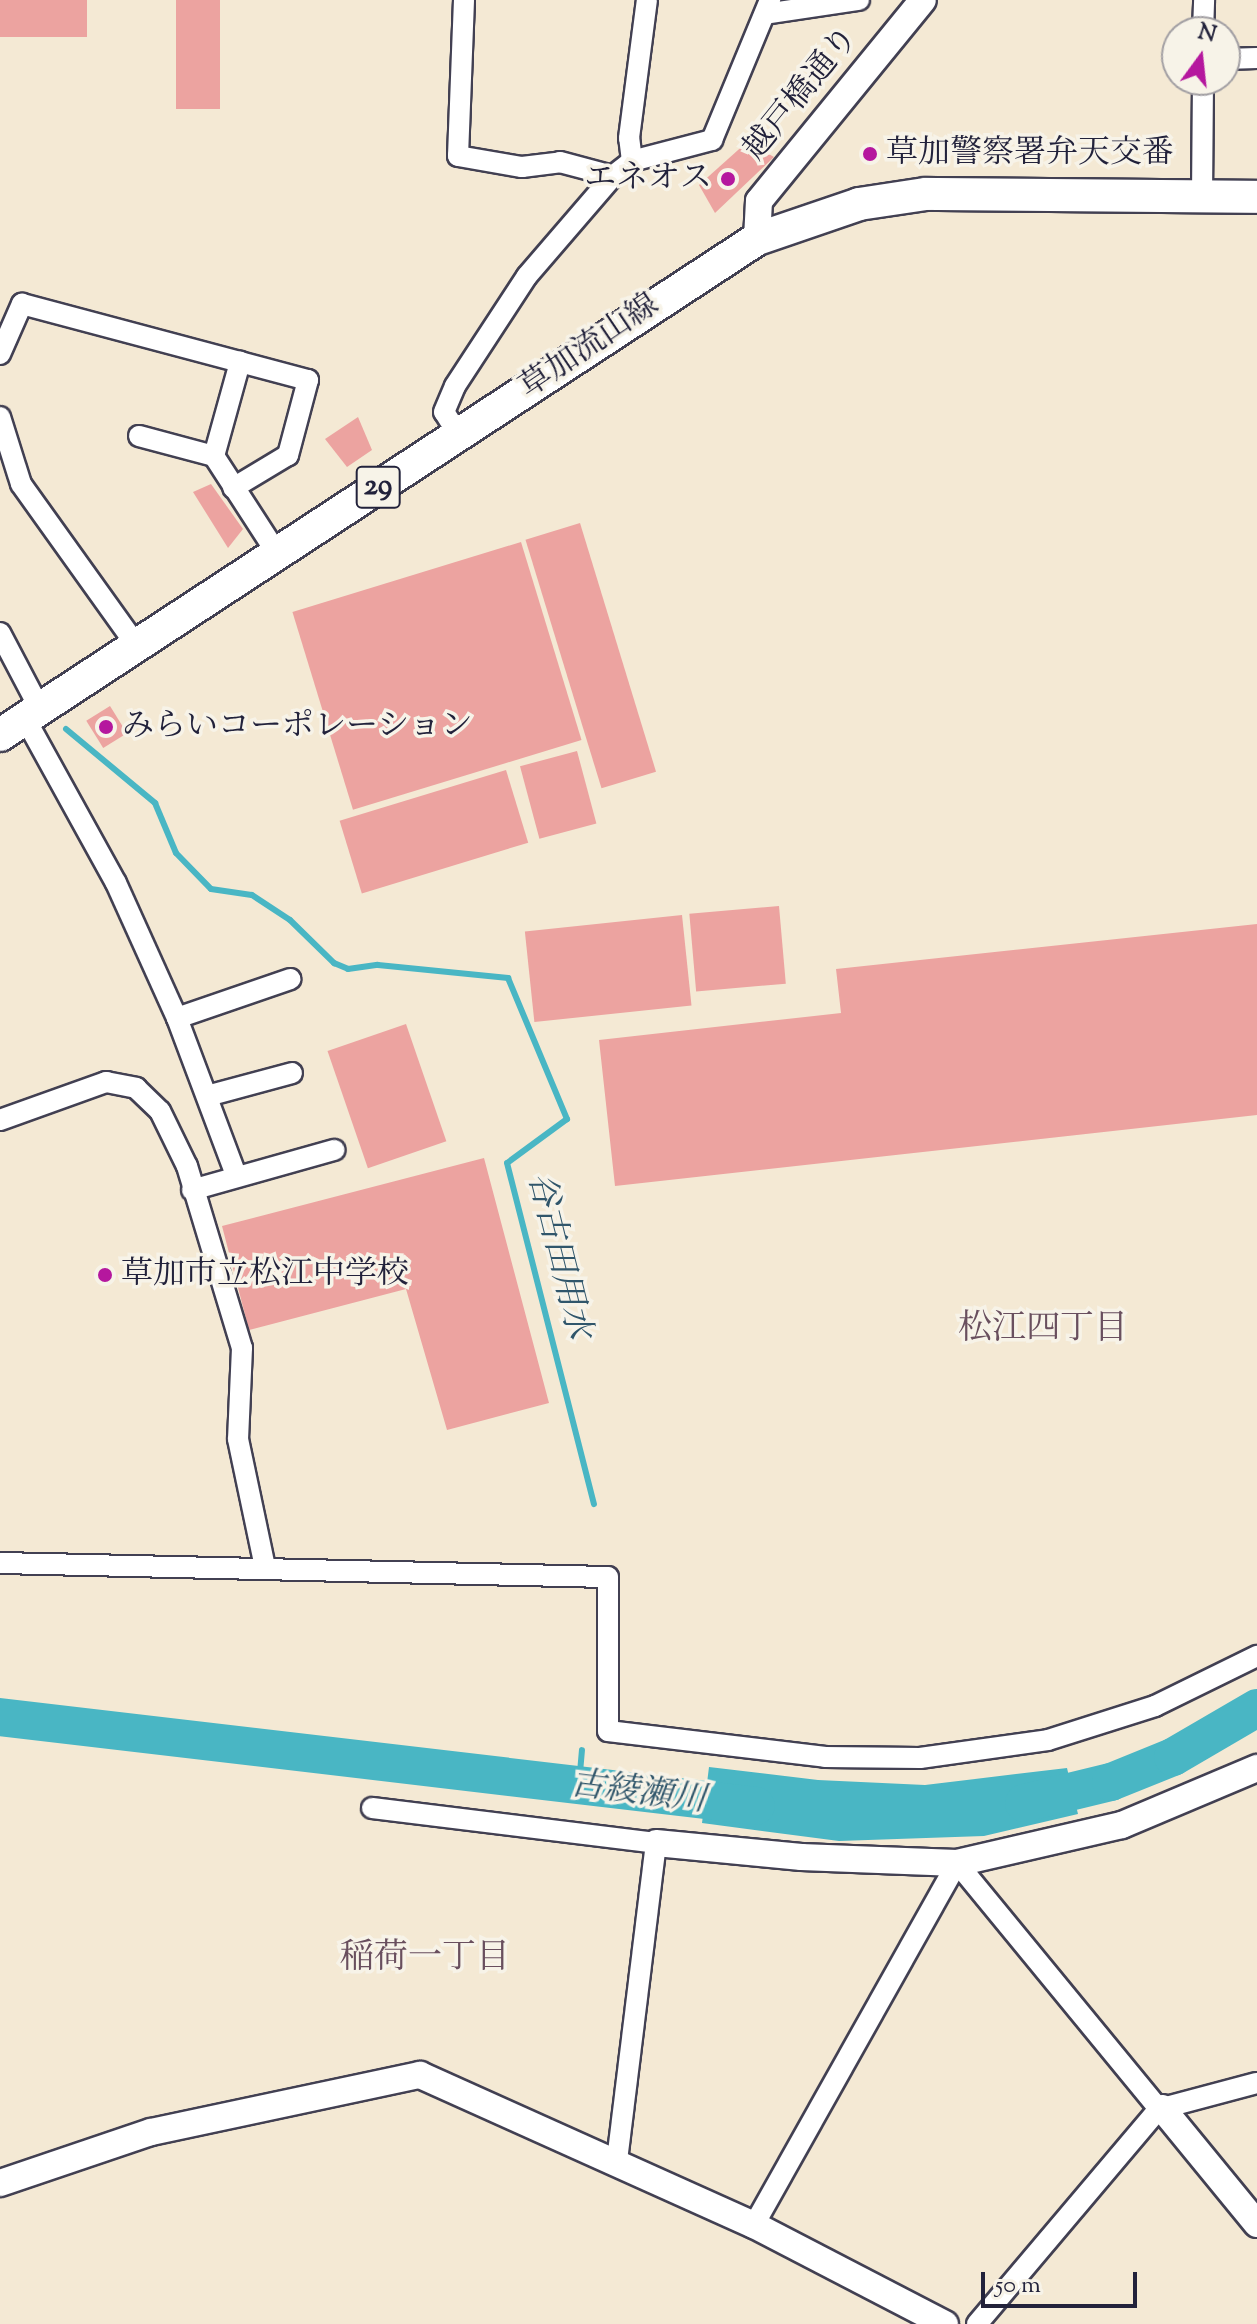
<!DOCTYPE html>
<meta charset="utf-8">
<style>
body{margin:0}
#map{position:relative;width:1257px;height:2324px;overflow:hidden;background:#f4e9d4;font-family:"Sorts Mill Goudy","Noto Serif JP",serif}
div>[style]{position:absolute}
.water>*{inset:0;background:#49b6c4}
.stream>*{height:6px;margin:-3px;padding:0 3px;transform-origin:3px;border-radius:3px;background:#49b6c4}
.river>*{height:38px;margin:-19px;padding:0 19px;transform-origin:19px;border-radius:19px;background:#49b6c4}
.building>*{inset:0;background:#eca3a0;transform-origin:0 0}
.roads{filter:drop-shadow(2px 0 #424052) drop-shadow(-2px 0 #424052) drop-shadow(0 2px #424052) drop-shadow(0 -2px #424052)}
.minor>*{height:20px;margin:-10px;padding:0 10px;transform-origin:10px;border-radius:10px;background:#fff}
.tertiary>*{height:26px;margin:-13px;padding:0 13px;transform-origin:13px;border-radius:13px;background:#fff}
.primary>*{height:32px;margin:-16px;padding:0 16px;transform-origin:16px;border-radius:16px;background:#fff}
.dots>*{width:22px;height:22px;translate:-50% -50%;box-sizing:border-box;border:4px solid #f7f3e8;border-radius:50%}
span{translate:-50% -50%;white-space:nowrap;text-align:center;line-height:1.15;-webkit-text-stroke:7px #f7f3e8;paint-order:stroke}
.shield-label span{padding:2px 6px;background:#f7f3e8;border:2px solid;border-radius:6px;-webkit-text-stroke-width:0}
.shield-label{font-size:30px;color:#22223b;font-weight:700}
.street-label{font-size:32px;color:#22223b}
.poi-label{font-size:32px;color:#22223b}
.left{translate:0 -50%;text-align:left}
.right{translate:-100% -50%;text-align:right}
.water-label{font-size:34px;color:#30566b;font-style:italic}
.neighbourhood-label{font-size:34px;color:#694f5e}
.north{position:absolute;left:1161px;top:16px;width:80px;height:80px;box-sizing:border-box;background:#f7f3e8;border:2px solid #a29fa3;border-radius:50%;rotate:15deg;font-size:22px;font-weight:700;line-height:32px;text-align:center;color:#22223b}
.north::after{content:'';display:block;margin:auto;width:28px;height:36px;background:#b5179e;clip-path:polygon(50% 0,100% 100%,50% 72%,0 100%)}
.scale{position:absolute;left:981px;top:2272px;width:156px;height:36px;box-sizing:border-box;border:4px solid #22223b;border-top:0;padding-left:10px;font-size:24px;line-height:28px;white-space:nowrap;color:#22223b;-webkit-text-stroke:6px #f7f3e8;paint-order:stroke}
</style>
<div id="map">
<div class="water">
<i style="clip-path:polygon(709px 1767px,818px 1780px,925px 1785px,1067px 1768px,1078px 1814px,984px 1836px,839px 1841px,702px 1823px)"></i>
</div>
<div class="stream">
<i style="left:66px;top:729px;width:116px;rotate:39.7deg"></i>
<i style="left:155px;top:803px;width:54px;rotate:67.2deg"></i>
<i style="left:176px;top:853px;width:50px;rotate:45.8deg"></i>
<i style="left:211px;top:889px;width:41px;rotate:8.3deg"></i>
<i style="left:252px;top:895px;width:45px;rotate:33.3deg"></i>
<i style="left:290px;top:920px;width:62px;rotate:44.3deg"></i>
<i style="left:334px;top:963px;width:15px;rotate:23deg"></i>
<i style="left:348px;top:969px;width:30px;rotate:-8deg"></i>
<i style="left:378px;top:965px;width:131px;rotate:5.7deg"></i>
<i style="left:508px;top:978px;width:153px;rotate:67.3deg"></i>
<i style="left:567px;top:1119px;width:74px;rotate:143.7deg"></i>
<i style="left:507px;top:1163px;width:352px;rotate:75.7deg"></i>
<i style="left:579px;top:1784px;width:34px;rotate:-85deg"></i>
</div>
<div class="river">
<i style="left:0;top:1717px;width:761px;rotate:6.71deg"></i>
<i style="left:1024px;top:1803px;width:89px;rotate:-13.6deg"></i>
<i style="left:1111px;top:1782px;width:67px;rotate:-22deg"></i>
<i style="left:1173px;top:1757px;width:97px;rotate:-30.3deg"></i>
</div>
<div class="building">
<i style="left:0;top:0;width:87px;height:37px"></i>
<i style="left:176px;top:0;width:44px;height:109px"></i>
<i style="clip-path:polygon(747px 142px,774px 157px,715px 213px,699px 185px)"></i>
<i style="clip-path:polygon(358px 417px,372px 450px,347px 467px,325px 439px)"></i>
<i style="clip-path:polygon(211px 484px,243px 529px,228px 548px,193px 492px)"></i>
<i style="left:580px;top:523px;width:260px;height:57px;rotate:73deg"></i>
<i style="left:521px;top:542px;width:207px;height:239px;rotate:73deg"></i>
<i style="left:110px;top:706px;width:32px;height:28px;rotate:58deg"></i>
<i style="left:577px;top:751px;width:75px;height:59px;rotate:75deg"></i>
<i style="left:506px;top:770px;width:76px;height:174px;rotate:73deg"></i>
<i style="left:779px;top:906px;width:78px;height:90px;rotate:85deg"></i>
<i style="left:682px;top:915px;width:91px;height:158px;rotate:84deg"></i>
<i style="clip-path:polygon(1257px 924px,1257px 1115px,615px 1186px,599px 1040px,841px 1013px,836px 969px)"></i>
<i style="left:406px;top:1024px;width:124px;height:83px;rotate:71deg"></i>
<i style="clip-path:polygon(484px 1158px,549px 1403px,447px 1430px,406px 1289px,249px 1330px,222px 1226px)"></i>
</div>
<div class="roads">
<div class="minor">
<i style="left:464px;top:0;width:156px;rotate:92.2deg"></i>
<i style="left:458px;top:156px;width:65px;rotate:9.8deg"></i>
<i style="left:522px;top:167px;width:38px;rotate:-7deg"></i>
<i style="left:560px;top:162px;width:55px;rotate:14.8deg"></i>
<i style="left:765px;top:14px;width:95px;rotate:-8.5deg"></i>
<i style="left:1203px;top:32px;width:32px;rotate:-88deg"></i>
<i style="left:1225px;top:59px;width:32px;rotate:-2deg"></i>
<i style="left:632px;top:161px;width:23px;rotate:-97deg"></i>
<i style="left:629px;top:138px;width:139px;rotate:-82.6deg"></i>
<i style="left:1202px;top:196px;width:116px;rotate:-89.5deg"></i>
<i style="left:0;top:354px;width:55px;rotate:-66.3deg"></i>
<i style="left:22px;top:304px;width:296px;rotate:14.9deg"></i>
<i style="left:308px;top:380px;width:78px;rotate:104.9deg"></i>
<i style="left:288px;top:455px;width:64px;rotate:149deg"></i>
<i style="left:0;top:417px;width:70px;rotate:72.6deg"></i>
<i style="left:21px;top:484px;width:199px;rotate:54.4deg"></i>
<i style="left:458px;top:434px;width:26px;rotate:-122deg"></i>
<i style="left:444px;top:412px;width:28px;rotate:-67deg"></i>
<i style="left:455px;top:386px;width:131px;rotate:-56.8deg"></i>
<i style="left:527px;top:276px;width:132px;rotate:-49.3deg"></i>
<i style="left:613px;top:176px;width:24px;rotate:-38deg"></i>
<i style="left:632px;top:161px;width:83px;rotate:-14.7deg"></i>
<i style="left:712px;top:140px;width:152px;rotate:-67.5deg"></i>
<i style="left:139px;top:436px;width:78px;rotate:14.9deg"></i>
<i style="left:214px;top:456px;width:114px;rotate:57.1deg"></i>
<i style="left:214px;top:456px;width:98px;rotate:-74.5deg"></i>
<i style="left:0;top:633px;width:88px;rotate:62.3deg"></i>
<i style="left:26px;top:720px;width:186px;rotate:61.1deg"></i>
<i style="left:116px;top:883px;width:148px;rotate:65.7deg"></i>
<i style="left:177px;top:1018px;width:168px;rotate:69.4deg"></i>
<i style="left:177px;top:1018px;width:120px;rotate:-19deg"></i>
<i style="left:207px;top:1096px;width:88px;rotate:-15.1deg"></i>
<i style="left:0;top:1120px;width:113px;rotate:-19.7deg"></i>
<i style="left:106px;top:1082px;width:31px;rotate:11deg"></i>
<i style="left:136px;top:1088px;width:33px;rotate:44deg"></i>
<i style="left:160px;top:1111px;width:61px;rotate:63.9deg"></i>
<i style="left:187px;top:1166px;width:190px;rotate:73.2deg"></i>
<i style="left:242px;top:1348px;width:91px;rotate:92.5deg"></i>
<i style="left:238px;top:1439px;width:131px;rotate:78.1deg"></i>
<i style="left:192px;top:1190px;width:148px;rotate:-15.7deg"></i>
<i style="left:0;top:1563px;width:608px;rotate:1.32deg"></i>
<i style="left:608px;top:1577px;width:154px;rotate:90deg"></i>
<i style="left:608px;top:1731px;width:219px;rotate:6.8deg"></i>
<i style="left:825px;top:1757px;width:95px;rotate:0.6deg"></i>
<i style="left:920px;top:1758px;width:129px;rotate:-8deg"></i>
<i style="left:1048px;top:1740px;width:112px;rotate:-17.6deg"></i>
<i style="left:1155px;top:1706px;width:114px;rotate:-26.1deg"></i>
<i style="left:372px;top:1808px;width:286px;rotate:7deg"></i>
<i style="left:656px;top:1843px;width:321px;rotate:97deg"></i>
<i style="left:754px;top:2225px;width:415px;rotate:-60.7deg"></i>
<i style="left:957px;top:1863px;width:318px;rotate:50.6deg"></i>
<i style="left:977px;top:2324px;width:282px;rotate:-49.8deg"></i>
<i style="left:1159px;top:2109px;width:101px;rotate:-14.9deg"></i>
</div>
<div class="tertiary">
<i style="left:757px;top:239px;width:38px;rotate:-87deg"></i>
<i style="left:759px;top:201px;width:259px;rotate:-50.8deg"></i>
<i style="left:656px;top:1843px;width:146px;rotate:5.5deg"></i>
<i style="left:801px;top:1857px;width:156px;rotate:2.2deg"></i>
<i style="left:957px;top:1863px;width:169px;rotate:-13deg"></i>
<i style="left:1122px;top:1825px;width:147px;rotate:-22.9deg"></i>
<i style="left:1162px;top:2108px;width:150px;rotate:50.7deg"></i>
<i style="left:0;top:2183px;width:159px;rotate:-18.7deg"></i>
<i style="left:151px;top:2132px;width:275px;rotate:-12deg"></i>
<i style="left:420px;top:2075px;width:366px;rotate:24.2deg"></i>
<i style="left:754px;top:2225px;width:215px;rotate:27.4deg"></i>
</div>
<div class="primary">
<i style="left:0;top:735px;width:905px;rotate:-33.23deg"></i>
<i style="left:757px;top:239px;width:108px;rotate:-18.9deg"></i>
<i style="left:859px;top:204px;width:68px;rotate:-8.5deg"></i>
<i style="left:926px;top:194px;width:331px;rotate:0.5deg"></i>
</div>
</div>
<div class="dots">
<i style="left:870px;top:154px;background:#b5179e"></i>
<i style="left:728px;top:179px;background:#b5179e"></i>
<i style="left:106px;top:727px;background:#b5179e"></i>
<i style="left:105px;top:1275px;background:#b5179e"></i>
</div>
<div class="shield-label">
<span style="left:378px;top:487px">29</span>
</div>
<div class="street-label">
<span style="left:802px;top:94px;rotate:-51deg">越戸橋通り</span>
<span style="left:590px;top:347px;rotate:-34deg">草加流山線</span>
</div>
<div class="poi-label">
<span class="left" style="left:886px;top:154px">草加警察署弁天交番</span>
<span class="right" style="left:712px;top:179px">エネオス</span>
<span class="left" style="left:122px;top:727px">みらいコーポレーション</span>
<span class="left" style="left:121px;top:1275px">草加市立松江中学校</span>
</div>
<div class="water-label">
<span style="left:558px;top:1256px;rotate:76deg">谷古田用水</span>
<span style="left:638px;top:1793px;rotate:7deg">古綾瀬川</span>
</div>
<div class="neighbourhood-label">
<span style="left:1043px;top:1330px">松江四丁目</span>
<span style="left:425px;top:1959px">稲荷一丁目</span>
</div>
<div class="north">N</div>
<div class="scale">50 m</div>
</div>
